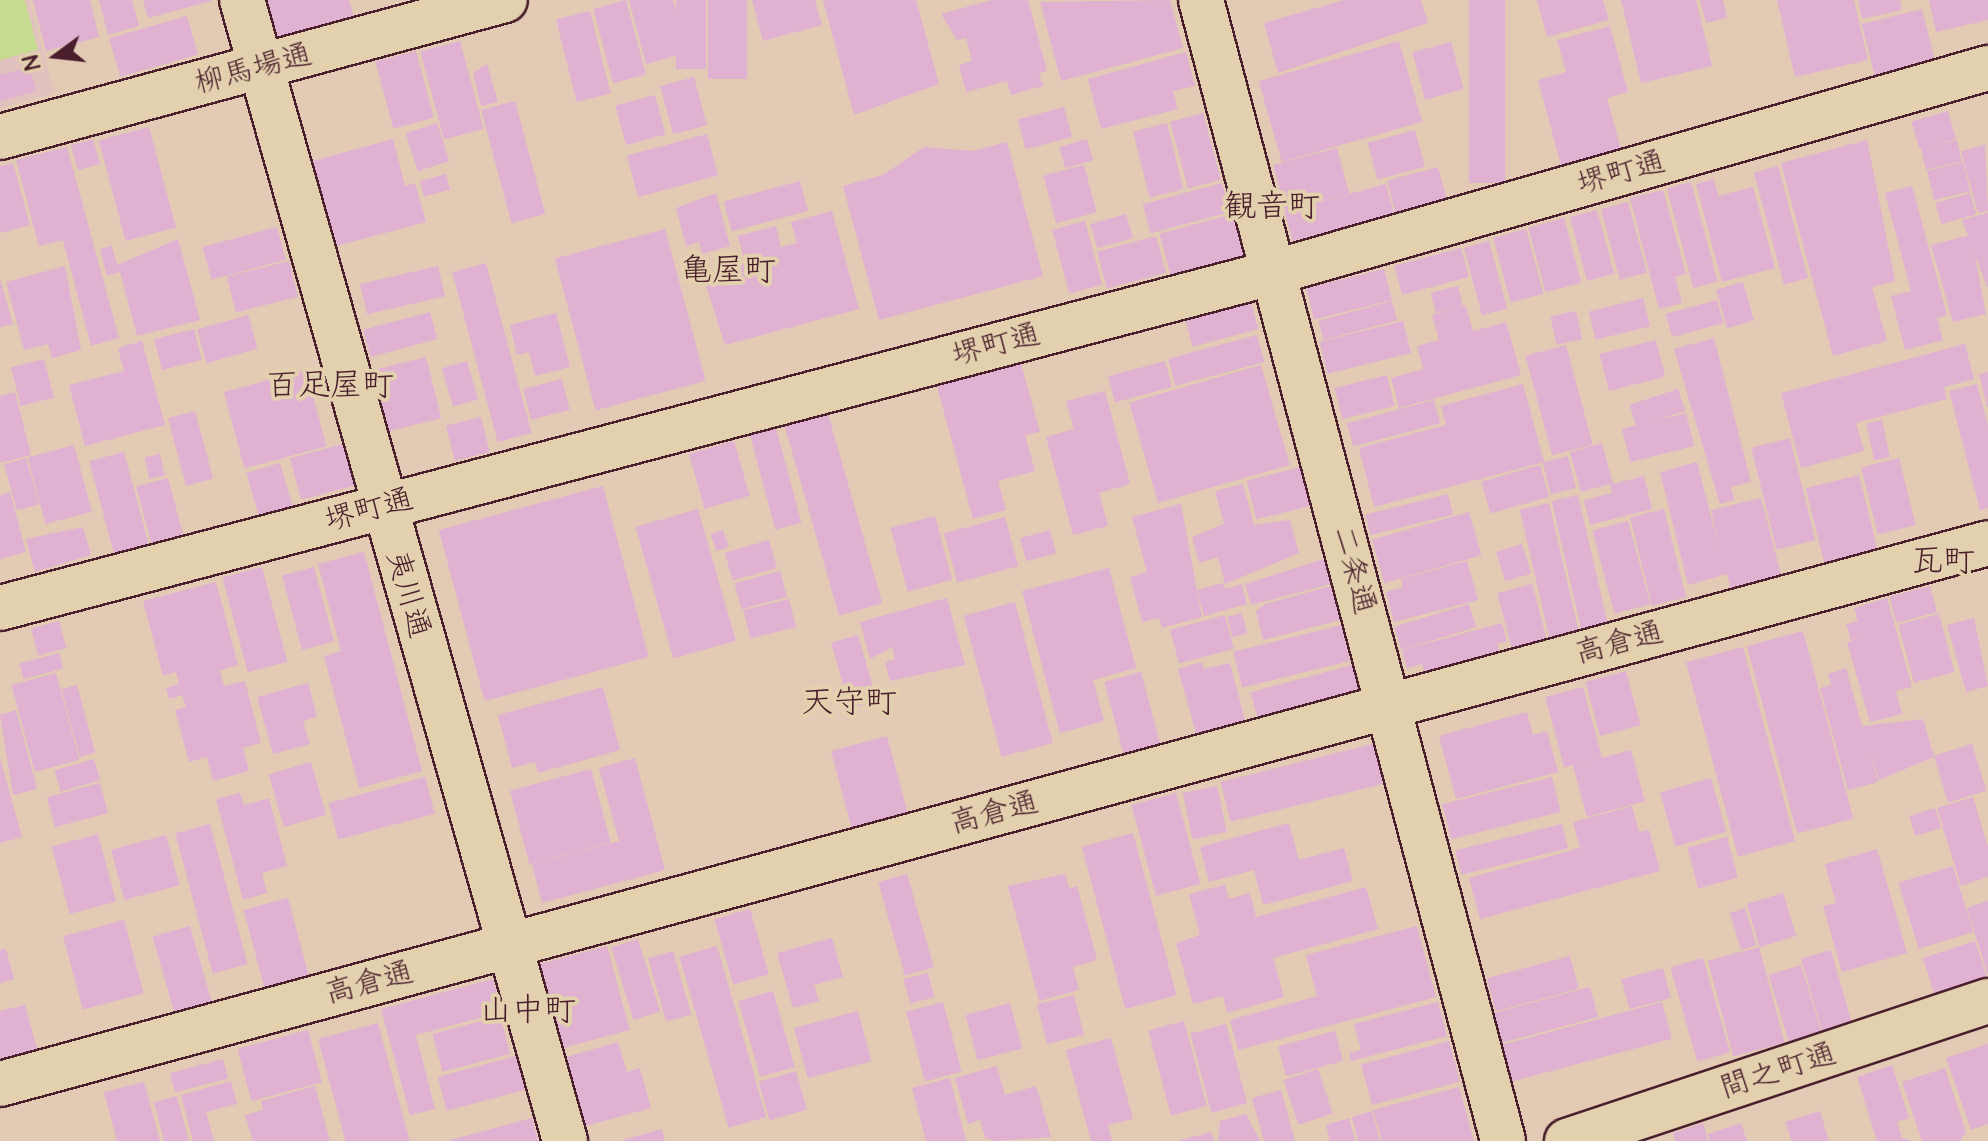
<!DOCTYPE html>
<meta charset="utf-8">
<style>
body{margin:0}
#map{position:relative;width:1988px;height:1141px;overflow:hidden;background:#e2cab5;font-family:"Architects Daughter","Klee One",sans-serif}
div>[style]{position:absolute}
.built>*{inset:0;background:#e2c2be}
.green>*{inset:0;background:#c6db90}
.building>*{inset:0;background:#e1b1d2;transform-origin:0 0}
.roads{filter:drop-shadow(2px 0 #4a1f2b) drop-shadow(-2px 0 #4a1f2b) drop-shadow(0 2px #4a1f2b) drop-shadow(0 -2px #4a1f2b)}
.minor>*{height:44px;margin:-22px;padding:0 22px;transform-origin:22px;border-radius:22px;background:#e2d0ae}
span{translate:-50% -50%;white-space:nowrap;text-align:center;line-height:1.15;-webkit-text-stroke:8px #e2d0ae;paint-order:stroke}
.street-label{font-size:30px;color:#4a1f2b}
.neighbourhood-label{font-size:32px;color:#4a1f2b}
.north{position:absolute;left:16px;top:16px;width:80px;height:80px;-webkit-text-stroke:6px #e2d0ae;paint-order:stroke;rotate:255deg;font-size:22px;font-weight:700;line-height:32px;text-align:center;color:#4a1f2b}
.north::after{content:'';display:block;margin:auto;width:28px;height:36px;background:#4a1f2b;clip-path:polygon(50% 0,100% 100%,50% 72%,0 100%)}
</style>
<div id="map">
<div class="built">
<i style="clip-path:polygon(0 0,29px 0,55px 93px,0 108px)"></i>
</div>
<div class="green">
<i style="clip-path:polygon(0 0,25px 0,38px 50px,0 60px)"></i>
</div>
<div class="building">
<i style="clip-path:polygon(33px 0,90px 0,99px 37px,46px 51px)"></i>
<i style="clip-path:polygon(99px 0,132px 0,139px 26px,108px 35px)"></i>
<i style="clip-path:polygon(143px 0,211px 0,211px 1px,148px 18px)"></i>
<i style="clip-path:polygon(259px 0,349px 0,354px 18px,270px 40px)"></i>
<i style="left:626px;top:0;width:77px;height:34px;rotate:75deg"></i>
<i style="clip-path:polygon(629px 0,673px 0,687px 53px,646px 64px)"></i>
<i style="left:676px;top:0;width:30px;height:69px"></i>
<i style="left:708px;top:0;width:39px;height:79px"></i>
<i style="clip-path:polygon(752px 0,815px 0,822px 25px,763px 41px)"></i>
<i style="clip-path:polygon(823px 0,916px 0,939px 84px,854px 115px)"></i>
<i style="clip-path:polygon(992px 0,1028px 0,1047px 71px,1039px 73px,1043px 86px,1011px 95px,1007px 81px,966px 92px,959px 65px,972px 61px,966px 38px,957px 40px,941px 14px)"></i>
<i style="clip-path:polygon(1170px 0,1183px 48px,1061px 81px,1040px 2px)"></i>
<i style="clip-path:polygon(1344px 0,1421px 0,1428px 23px,1278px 73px,1264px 23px)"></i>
<i style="left:1469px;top:0;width:36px;height:183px"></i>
<i style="clip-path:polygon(1537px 0,1603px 0,1609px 20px,1547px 37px)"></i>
<i style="clip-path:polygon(1621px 0,1696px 0,1712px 66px,1641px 83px)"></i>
<i style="clip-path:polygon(1700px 0,1723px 0,1727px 18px,1706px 23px)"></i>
<i style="clip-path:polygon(1777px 0,1854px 0,1868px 60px,1795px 77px)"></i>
<i style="clip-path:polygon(1858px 0,1900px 0,1902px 10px,1862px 19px)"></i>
<i style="clip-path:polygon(1929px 0,1988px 0,1988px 20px,1936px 32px)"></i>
<i style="left:1922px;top:9px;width:55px;height:62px;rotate:76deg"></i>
<i style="left:590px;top:11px;width:85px;height:35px;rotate:76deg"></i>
<i style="left:187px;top:16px;width:40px;height:81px;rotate:74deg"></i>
<i style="clip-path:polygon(1610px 26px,1628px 92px,1607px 98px,1622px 153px,1562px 169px,1538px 80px,1566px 72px,1557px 40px)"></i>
<i style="left:460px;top:41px;width:91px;height:41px;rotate:75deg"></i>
<i style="left:1399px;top:41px;width:84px;height:146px;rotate:74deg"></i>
<i style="left:1451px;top:42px;width:49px;height:40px;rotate:75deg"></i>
<i style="left:416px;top:51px;width:69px;height:42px;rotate:75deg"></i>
<i style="clip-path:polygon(1186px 52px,1195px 86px,1173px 91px,1178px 109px,1101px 129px,1088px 79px)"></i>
<i style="clip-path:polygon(487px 64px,498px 102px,481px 106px,473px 73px)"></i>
<i style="clip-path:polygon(29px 67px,36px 91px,0 101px,0 75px)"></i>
<i style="left:694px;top:77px;width:50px;height:35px;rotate:75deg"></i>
<i style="left:655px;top:95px;width:41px;height:41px;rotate:75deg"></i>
<i style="left:515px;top:101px;width:117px;height:35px;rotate:75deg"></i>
<i style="left:1064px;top:107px;width:31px;height:48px;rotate:75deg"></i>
<i style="left:1948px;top:111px;width:29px;height:38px;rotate:74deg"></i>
<i style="left:1203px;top:113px;width:69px;height:34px;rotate:75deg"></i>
<i style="left:437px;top:123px;width:40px;height:33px;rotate:72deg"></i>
<i style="left:1167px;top:123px;width:68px;height:35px;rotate:76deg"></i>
<i style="left:149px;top:127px;width:104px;height:52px;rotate:75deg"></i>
<i style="left:1415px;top:130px;width:38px;height:49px;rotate:75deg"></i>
<i style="left:707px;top:134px;width:43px;height:83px;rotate:75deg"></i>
<i style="left:93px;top:139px;width:26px;height:23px;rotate:74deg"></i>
<i style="clip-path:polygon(393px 139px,405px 186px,415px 183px,426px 222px,333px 247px,309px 162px)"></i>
<i style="left:1087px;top:139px;width:22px;height:29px;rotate:74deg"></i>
<i style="clip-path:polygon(1867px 140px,1895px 281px,1872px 287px,1887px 341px,1833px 356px,1781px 163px)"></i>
<i style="left:1957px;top:140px;width:22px;height:37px;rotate:77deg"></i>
<i style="clip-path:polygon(1007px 142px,1043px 276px,879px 320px,843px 186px,883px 175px,924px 147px,973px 151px)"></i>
<i style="clip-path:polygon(1985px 145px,1988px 211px,1978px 213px,1961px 151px)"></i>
<i style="clip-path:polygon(67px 147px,119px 338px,91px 346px,63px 240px,39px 246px,16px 160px)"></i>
<i style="left:1337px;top:148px;width:47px;height:66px;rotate:75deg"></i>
<i style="left:1963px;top:162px;width:30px;height:37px;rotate:76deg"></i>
<i style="clip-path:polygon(13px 163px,30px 225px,0 233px,0 166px)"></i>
<i style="left:1084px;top:165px;width:49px;height:42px;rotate:75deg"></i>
<i style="left:1778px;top:166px;width:116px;height:25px;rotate:75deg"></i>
<i style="left:1438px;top:167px;width:35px;height:53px;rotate:75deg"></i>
<i style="left:446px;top:174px;width:16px;height:27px;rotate:75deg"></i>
<i style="clip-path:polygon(1714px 179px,1718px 196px,1753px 187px,1775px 268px,1722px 282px,1696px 184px)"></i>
<i style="left:800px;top:181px;width:31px;height:79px;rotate:75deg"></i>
<i style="left:1691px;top:182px;width:103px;height:25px;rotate:75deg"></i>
<i style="left:1222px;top:183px;width:30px;height:82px;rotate:75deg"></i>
<i style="left:1386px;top:184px;width:31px;height:105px;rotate:75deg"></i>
<i style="clip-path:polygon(1912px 186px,1947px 315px,1937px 318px,1943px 340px,1905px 350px,1891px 296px,1911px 291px,1885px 193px)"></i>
<i style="clip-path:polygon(1663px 190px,1686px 274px,1675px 277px,1682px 303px,1659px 309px,1630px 198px)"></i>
<i style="clip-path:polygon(716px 193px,730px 246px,702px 254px,699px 242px,686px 246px,676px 208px)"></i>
<i style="left:1970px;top:193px;width:22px;height:36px;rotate:74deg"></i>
<i style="left:1628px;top:202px;width:73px;height:28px;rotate:75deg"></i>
<i style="left:1597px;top:210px;width:66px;height:28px;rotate:75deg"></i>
<i style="clip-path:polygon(832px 211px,859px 309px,725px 345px,703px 276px,745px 264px,738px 236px,776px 226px,781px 247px,797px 243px,791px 222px)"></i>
<i style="clip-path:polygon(1988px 213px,1988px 287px,1987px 287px,1962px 220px)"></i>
<i style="left:1126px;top:214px;width:25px;height:37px;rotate:74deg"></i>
<i style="left:1233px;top:214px;width:43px;height:76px;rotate:75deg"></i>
<i style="left:1564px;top:218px;width:67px;height:37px;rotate:75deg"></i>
<i style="left:1085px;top:221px;width:66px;height:34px;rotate:75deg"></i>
<i style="left:277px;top:227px;width:34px;height:77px;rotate:75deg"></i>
<i style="left:665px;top:229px;width:157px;height:114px;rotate:75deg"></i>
<i style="left:1526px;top:229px;width:67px;height:34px;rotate:75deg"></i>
<i style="clip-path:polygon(1971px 235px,1986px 314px,1953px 322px,1931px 245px)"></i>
<i style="left:1156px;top:236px;width:38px;height:61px;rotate:75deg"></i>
<i style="clip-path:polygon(178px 239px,200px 320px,137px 336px,120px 272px,107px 276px,100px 249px,112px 246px,117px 265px)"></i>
<i style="left:1489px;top:241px;width:70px;height:26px;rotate:75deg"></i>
<i style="left:1461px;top:248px;width:30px;height:69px;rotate:75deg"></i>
<i style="left:289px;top:261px;width:37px;height:64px;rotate:76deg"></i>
<i style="left:486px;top:263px;width:176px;height:35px;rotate:75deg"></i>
<i style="clip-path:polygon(65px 266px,81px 350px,52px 358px,48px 344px,24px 350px,6px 282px)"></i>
<i style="left:438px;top:266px;width:31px;height:80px;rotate:77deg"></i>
<i style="left:1384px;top:269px;width:32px;height:80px;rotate:76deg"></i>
<i style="clip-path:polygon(0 279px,13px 324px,0 327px)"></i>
<i style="left:1743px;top:282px;width:40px;height:28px;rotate:74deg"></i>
<i style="left:1458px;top:286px;width:21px;height:28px;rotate:76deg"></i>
<i style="left:1643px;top:298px;width:29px;height:56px;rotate:76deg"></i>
<i style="left:1717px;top:300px;width:24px;height:53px;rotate:75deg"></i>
<i style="left:1392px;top:301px;width:20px;height:76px;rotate:75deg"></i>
<i style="left:1251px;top:302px;width:28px;height:68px;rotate:75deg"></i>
<i style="clip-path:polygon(1466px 306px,1473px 331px,1506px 322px,1521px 375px,1399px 408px,1391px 378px,1423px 369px,1417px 346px,1439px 340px,1432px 315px)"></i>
<i style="left:1576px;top:311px;width:29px;height:26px;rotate:78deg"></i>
<i style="left:430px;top:312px;width:28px;height:69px;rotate:75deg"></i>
<i style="clip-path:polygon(556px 313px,570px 367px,535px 376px,529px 352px,517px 355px,510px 325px)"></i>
<i style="left:248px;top:315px;width:35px;height:53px;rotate:74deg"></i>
<i style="left:1403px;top:321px;width:33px;height:86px;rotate:76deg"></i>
<i style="left:194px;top:329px;width:32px;height:41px;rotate:76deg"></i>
<i style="left:1257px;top:335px;width:28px;height:92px;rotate:75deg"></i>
<i style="clip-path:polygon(1714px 338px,1751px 482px,1731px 487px,1734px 500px,1720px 504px,1674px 349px)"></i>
<i style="left:1656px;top:340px;width:38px;height:58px;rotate:76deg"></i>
<i style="clip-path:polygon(142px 341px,165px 425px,85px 446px,69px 385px,124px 371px,118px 348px)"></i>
<i style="clip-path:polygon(1965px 344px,1974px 379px,1944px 387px,1947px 399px,1856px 423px,1864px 451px,1801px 468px,1781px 393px)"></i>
<i style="left:1566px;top:345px;width:103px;height:42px;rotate:75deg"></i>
<i style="left:426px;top:357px;width:63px;height:54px;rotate:76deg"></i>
<i style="left:44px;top:359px;width:40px;height:34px;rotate:76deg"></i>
<i style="clip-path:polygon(1020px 360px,1040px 432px,1025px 435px,1035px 471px,998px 481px,1006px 510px,973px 519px,936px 383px)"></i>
<i style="left:467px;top:361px;width:40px;height:26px;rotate:74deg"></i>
<i style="left:1165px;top:361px;width:27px;height:59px;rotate:75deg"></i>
<i style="left:1261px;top:365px;width:104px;height:137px;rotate:74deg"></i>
<i style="left:306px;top:370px;width:79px;height:85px;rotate:75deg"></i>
<i style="clip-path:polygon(1988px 372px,1988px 407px,1987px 407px,1979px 374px)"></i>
<i style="left:1387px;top:375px;width:32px;height:54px;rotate:76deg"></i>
<i style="left:562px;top:379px;width:32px;height:40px;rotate:76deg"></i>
<i style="clip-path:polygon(1523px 384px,1544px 462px,1374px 507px,1359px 448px,1446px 425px,1441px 406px)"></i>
<i style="clip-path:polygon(1977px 384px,1988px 425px,1988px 508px,1980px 510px,1949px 391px)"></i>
<i style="left:1678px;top:389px;width:23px;height:51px;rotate:72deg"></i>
<i style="clip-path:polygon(1105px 391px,1130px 484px,1099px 493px,1108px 526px,1073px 535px,1046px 437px,1074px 429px,1066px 401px)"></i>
<i style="clip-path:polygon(15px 392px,31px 455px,0 463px,0 396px)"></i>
<i style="left:1434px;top:400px;width:24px;height:90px;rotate:75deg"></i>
<i style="left:195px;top:411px;width:70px;height:28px;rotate:75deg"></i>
<i style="left:1686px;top:413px;width:34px;height:66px;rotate:76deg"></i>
<i style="left:828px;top:414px;width:197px;height:45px;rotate:74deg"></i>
<i style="left:481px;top:417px;width:36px;height:36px;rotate:76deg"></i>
<i style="left:1882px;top:420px;width:38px;height:16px;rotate:78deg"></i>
<i style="left:776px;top:428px;width:98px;height:27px;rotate:75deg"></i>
<i style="left:1790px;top:438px;width:105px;height:40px;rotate:76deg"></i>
<i style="left:734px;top:441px;width:57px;height:47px;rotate:74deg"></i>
<i style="left:347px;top:443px;width:43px;height:59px;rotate:75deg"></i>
<i style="clip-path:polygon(1602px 443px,1613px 484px,1644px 476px,1652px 509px,1590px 525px,1584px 500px,1612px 493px,1610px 484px,1581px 492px,1570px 452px)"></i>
<i style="left:74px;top:445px;width:69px;height:48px;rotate:75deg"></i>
<i style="left:124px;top:452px;width:96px;height:36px;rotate:75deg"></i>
<i style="left:160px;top:454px;width:22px;height:16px;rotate:77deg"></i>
<i style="left:1568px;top:456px;width:33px;height:26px;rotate:76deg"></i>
<i style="left:26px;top:458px;width:48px;height:23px;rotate:74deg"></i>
<i style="left:1899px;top:458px;width:69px;height:39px;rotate:76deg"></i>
<i style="clip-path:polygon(1697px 462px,1720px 552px,1711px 510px,1761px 498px,1782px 578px,1731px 591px,1727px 574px,1688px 585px,1660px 472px)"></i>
<i style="left:280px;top:463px;width:47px;height:35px;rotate:74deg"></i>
<i style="left:1540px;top:465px;width:33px;height:61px;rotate:74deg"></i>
<i style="left:1301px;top:467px;width:40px;height:56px;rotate:76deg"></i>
<i style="left:1859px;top:475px;width:77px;height:55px;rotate:76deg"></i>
<i style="left:168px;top:478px;width:59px;height:33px;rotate:75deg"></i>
<i style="clip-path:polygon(1243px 484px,1254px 525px,1290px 520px,1299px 553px,1225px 584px,1218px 557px,1199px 563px,1192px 537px,1224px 524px,1215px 491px)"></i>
<i style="left:603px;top:486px;width:177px;height:170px;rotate:75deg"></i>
<i style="clip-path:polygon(10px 492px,26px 552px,0 559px,0 495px)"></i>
<i style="left:1448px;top:494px;width:21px;height:85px;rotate:76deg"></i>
<i style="left:1578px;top:495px;width:134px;height:27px;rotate:77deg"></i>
<i style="left:1549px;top:503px;width:132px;height:30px;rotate:77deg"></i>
<i style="clip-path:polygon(1181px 504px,1202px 617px,1162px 628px,1159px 618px,1142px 622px,1130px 577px,1147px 572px,1132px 517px)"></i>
<i style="left:698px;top:509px;width:137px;height:65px;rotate:74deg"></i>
<i style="left:1664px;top:509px;width:91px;height:35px;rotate:76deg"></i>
<i style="left:1469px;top:512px;width:45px;height:101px;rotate:74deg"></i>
<i style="left:935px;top:516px;width:66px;height:46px;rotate:75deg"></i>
<i style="left:1005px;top:517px;width:51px;height:63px;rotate:75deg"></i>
<i style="left:1628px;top:521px;width:86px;height:37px;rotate:75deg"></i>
<i style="clip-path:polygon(83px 527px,91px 555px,35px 572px,26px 539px)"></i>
<i style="left:723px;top:530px;width:18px;height:13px;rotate:71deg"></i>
<i style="left:1050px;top:530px;width:24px;height:31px;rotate:75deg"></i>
<i style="left:769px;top:540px;width:29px;height:46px;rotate:74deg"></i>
<i style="left:1522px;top:544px;width:31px;height:27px;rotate:73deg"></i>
<i style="clip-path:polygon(364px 552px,422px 771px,359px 788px,324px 656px,341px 651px,318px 564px)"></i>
<i style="clip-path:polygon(1327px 558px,1334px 583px,1251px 605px,1245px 584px)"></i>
<i style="clip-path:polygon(1467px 561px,1478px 600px,1394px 622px,1386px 592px,1403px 587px,1401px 579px)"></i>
<i style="left:262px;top:567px;width:98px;height:41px;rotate:75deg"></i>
<i style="left:314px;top:567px;width:77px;height:33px;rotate:75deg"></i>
<i style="clip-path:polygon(1109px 568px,1136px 668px,1093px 680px,1104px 721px,1060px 733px,1022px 591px)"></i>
<i style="left:780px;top:571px;width:27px;height:47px;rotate:75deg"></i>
<i style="clip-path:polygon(216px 582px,238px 665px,220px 670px,224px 686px,245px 681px,261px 743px,243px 748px,249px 771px,213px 781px,207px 757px,189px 762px,175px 710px,186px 707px,182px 695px,169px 699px,166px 688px,179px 684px,176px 672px,163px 676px,143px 601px)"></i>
<i style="clip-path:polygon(1223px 583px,1225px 589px,1242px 584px,1247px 604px,1204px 616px,1197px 590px)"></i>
<i style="left:1532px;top:584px;width:59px;height:36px;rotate:75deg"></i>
<i style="clip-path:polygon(1335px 585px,1344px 619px,1263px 640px,1256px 611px,1265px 604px)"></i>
<i style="left:1930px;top:586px;width:27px;height:42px;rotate:75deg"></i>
<i style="clip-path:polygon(947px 598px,965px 665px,890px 681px,885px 662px,895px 659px,892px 647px,870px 659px,860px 622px)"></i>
<i style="clip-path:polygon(1887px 598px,1912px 687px,1896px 691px,1902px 714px,1870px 722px,1847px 642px,1862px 638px,1851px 640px,1846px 624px,1858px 621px,1854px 608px)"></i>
<i style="left:789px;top:599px;width:29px;height:47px;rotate:76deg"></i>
<i style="left:1015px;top:602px;width:146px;height:53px;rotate:75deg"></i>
<i style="left:1469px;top:604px;width:24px;height:78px;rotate:73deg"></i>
<i style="left:1242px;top:613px;width:21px;height:15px;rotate:76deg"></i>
<i style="left:1939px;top:614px;width:60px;height:42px;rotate:75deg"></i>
<i style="left:1225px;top:615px;width:35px;height:57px;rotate:75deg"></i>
<i style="clip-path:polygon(1974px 618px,1988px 686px,1966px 692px,1947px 625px)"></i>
<i style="left:59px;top:621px;width:28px;height:29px;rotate:75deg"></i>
<i style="clip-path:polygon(1502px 623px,1507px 641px,1497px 644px,1500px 655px,1425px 675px,1422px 664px,1407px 668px,1402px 650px)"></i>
<i style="left:1341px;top:625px;width:37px;height:111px;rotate:76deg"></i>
<i style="left:1803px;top:631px;width:194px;height:58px;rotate:75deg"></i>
<i style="left:858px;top:635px;width:68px;height:28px;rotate:74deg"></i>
<i style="left:1743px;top:647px;width:201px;height:59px;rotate:75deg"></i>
<i style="left:59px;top:653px;width:16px;height:41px;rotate:75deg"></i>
<i style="clip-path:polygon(1202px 662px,1204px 669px,1230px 663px,1246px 724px,1197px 737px,1178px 669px)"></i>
<i style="left:1352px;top:665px;width:31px;height:105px;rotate:75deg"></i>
<i style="clip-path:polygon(1846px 668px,1862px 726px,1923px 719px,1934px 757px,1879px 780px,1870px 752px,1878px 782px,1848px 790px,1820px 688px,1831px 685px,1828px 674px)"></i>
<i style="left:1626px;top:671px;width:56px;height:42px;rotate:75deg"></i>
<i style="left:1141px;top:672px;width:74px;height:38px;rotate:75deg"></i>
<i style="left:56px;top:673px;width:90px;height:46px;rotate:75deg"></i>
<i style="clip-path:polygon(308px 683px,317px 717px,303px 721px,310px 744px,273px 754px,257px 697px)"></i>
<i style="left:77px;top:685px;width:70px;height:16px;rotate:75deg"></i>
<i style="clip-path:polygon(603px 687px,620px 750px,538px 773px,535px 762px,512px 768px,498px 715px)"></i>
<i style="left:1583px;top:687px;width:73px;height:39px;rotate:75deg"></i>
<i style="clip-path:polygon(16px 710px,37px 789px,13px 795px,0 715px)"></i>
<i style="clip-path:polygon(1527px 712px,1533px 735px,1547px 731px,1558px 772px,1456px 799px,1439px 736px)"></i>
<i style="left:887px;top:736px;width:79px;height:58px;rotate:75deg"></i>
<i style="left:1373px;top:744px;width:41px;height:157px;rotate:76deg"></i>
<i style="left:1972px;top:744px;width:49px;height:40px;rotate:73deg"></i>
<i style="left:1631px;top:750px;width:53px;height:60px;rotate:75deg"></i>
<i style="clip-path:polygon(0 758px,22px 837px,0 843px)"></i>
<i style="clip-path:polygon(635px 758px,665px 870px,542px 903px,532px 864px,619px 841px,599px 768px)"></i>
<i style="left:94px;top:759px;width:22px;height:41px;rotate:74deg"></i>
<i style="left:311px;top:762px;width:55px;height:44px;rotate:74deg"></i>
<i style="left:591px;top:769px;width:76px;height:84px;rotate:75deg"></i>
<i style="left:425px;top:777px;width:38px;height:100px;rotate:75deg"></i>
<i style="left:1552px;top:777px;width:36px;height:113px;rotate:76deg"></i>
<i style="left:1711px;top:778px;width:56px;height:53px;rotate:74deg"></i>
<i style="left:100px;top:783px;width:31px;height:55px;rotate:75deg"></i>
<i style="left:1217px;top:786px;width:47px;height:35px;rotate:78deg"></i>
<i style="clip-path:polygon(240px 793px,244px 805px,269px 798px,287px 866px,262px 873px,267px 893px,243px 900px,216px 799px)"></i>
<i style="left:1176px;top:793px;width:94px;height:46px;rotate:75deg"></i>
<i style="clip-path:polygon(1973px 797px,1988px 847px,1988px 877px,1961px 886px,1937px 808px)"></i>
<i style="clip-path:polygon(1632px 806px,1639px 832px,1649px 830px,1660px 871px,1480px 919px,1469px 878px,1580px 848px,1573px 822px)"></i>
<i style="left:1935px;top:808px;width:21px;height:27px;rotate:73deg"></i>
<i style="clip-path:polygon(1289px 823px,1299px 860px,1344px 848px,1353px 881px,1263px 905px,1254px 870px,1209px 882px,1200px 847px)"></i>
<i style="left:210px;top:824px;width:145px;height:36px;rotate:75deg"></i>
<i style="left:1562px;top:824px;width:25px;height:110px;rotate:76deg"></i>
<i style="left:1133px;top:833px;width:168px;height:53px;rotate:75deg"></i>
<i style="left:98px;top:834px;width:70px;height:48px;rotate:75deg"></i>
<i style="left:166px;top:835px;width:52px;height:57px;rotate:75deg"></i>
<i style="left:1727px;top:837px;width:42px;height:41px;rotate:75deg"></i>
<i style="clip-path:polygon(1877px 849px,1907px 953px,1842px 972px,1823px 906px,1836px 903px,1825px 864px)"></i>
<i style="left:1953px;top:866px;width:69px;height:57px;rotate:73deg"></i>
<i style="left:907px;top:874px;width:97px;height:30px;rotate:74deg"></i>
<i style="clip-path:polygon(1065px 874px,1069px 888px,1077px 886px,1097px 960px,1073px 967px,1079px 990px,1039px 1001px,1008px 886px)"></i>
<i style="clip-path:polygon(1225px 885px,1229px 899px,1250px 893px,1256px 917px,1366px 887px,1378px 929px,1273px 958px,1284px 997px,1227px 1013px,1223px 996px,1193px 1004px,1176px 943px,1200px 935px,1189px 894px)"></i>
<i style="left:1783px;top:893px;width:45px;height:38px;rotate:73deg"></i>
<i style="left:288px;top:898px;width:83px;height:46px;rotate:75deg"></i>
<i style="clip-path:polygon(1988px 901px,1988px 973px,1987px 973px,1967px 908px)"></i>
<i style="left:1745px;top:908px;width:39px;height:16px;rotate:73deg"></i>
<i style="left:750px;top:909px;width:68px;height:37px;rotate:74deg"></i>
<i style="left:124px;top:920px;width:76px;height:63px;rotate:75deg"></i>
<i style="left:190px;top:926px;width:82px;height:39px;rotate:74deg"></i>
<i style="clip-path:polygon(1417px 926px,1436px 997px,1238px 1050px,1230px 1020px,1317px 996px,1306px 955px)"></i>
<i style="clip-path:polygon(832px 938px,843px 977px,814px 985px,819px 1001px,793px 1008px,777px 953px)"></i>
<i style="left:638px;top:939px;width:76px;height:28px;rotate:73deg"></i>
<i style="left:1975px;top:941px;width:38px;height:55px;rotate:72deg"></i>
<i style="left:607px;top:946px;width:87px;height:71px;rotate:75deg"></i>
<i style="left:717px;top:946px;width:178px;height:39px;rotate:74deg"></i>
<i style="left:1759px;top:947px;width:99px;height:53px;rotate:75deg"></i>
<i style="clip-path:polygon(6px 949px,14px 979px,0 983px,0 950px)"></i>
<i style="left:1831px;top:950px;width:75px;height:31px;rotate:74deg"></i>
<i style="left:673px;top:951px;width:66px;height:26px;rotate:74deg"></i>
<i style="left:1570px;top:956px;width:34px;height:86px;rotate:75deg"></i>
<i style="left:1703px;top:958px;width:98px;height:34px;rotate:74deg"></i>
<i style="left:1801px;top:965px;width:70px;height:34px;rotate:73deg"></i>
<i style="left:1663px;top:968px;width:31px;height:43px;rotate:75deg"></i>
<i style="left:928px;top:973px;width:25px;height:25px;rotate:76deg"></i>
<i style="clip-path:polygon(493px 979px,502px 1012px,416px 1035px,435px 1109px,410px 1115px,381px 1009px)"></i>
<i style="left:1590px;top:987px;width:31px;height:100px;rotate:75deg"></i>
<i style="left:773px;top:991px;width:79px;height:36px;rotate:74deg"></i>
<i style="left:1074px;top:995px;width:41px;height:38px;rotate:76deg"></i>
<i style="left:943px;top:1002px;width:72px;height:38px;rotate:75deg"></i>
<i style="clip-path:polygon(1438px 1002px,1447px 1036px,1351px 1061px,1349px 1053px,1361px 1050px,1354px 1024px)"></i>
<i style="left:1662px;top:1002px;width:38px;height:166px;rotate:75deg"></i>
<i style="left:1010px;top:1003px;width:47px;height:46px;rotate:75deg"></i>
<i style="clip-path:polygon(25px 1005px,38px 1052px,0 1062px,0 1011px)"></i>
<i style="left:858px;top:1011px;width:52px;height:66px;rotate:75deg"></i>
<i style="left:500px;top:1016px;width:39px;height:70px;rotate:75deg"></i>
<i style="left:1184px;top:1021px;width:88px;height:37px;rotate:75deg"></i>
<i style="left:378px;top:1023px;width:122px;height:62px;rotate:75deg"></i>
<i style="left:1226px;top:1024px;width:82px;height:37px;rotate:75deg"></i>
<i style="left:308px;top:1030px;width:54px;height:73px;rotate:75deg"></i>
<i style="left:1335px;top:1031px;width:31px;height:59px;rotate:75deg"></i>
<i style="clip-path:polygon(1111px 1038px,1133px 1119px,1108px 1125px,1112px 1141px,1091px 1141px,1066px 1050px)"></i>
<i style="left:1449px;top:1041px;width:42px;height:91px;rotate:75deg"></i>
<i style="clip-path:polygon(618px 1042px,627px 1072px,640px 1068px,651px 1108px,582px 1127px,566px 1057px)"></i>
<i style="clip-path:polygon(1988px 1044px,1988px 1124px,1971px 1130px,1946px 1058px)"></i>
<i style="left:516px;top:1056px;width:35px;height:81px;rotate:75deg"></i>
<i style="left:223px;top:1059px;width:20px;height:55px;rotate:75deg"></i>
<i style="clip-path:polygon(1892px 1065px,1909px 1118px,1897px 1122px,1902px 1138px,1913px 1141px,1877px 1141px,1857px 1077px)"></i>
<i style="clip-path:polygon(997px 1066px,1005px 1095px,1036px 1086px,1051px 1137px,994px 1141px,985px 1138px,980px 1120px,968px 1124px,955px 1078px)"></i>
<i style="clip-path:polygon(1945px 1068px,1966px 1132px,1960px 1141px,1922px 1141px,1902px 1082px)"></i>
<i style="left:1318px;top:1069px;width:47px;height:36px;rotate:72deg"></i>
<i style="left:796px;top:1071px;width:40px;height:39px;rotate:74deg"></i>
<i style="clip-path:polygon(950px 1078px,966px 1141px,926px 1141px,912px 1088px)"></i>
<i style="clip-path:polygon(231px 1081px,237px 1104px,206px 1112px,214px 1141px,193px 1141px,181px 1095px)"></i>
<i style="clip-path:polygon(144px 1082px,160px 1141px,117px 1141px,104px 1092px)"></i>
<i style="clip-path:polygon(315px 1086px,330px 1141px,253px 1141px,245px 1115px,263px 1110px,261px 1101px)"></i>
<i style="clip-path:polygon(1459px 1087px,1474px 1141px,1382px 1141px,1373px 1110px)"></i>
<i style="clip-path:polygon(1281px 1090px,1295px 1141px,1264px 1141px,1252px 1098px)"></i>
<i style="clip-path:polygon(177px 1096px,189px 1141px,164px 1141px,154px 1102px)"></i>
<i style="clip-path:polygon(1372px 1111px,1380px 1141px,1358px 1141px,1352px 1117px)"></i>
<i style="clip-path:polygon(1820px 1111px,1829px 1141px,1792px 1141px,1785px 1122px)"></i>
<i style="clip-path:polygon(1246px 1114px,1260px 1141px,1218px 1141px,1220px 1121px)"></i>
<i style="clip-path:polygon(532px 1118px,538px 1141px,450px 1141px,450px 1140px)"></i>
<i style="clip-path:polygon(1349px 1118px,1355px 1141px,1330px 1141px,1326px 1125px)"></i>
<i style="clip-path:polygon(1703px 1123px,1708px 1141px,1675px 1141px,1673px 1133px)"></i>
<i style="clip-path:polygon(1741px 1123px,1747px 1141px,1710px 1141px,1708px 1134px)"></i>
<i style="clip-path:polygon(662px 1129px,665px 1141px,623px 1141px,623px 1140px)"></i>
<i style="clip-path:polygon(1211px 1132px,1214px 1141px,1181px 1141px,1181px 1140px)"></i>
</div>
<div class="roads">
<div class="minor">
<i style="left:242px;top:0;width:1186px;rotate:74.19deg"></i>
<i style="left:1201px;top:0;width:1180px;rotate:75.17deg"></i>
<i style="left:0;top:137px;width:523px;rotate:-15.18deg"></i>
<i style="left:0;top:608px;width:1319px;rotate:-14.76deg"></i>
<i style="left:1275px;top:272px;width:742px;rotate:-15.97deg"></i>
<i style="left:0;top:1084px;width:2060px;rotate:-15.22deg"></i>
<i style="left:1567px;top:1141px;width:444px;rotate:-18.4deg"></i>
</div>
</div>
<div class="street-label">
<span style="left:253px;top:69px;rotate:-15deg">柳馬場通</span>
<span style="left:1621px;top:173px;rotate:-16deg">堺町通</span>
<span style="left:996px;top:345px;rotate:-15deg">堺町通</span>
<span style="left:369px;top:510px;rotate:-15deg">堺町通</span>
<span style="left:1354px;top:570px;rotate:75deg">二条通</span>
<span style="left:408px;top:594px;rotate:74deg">夷川通</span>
<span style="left:1619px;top:643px;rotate:-15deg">高倉通</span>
<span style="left:994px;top:813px;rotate:-15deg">高倉通</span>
<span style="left:369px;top:983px;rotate:-15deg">高倉通</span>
<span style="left:1778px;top:1071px;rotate:-18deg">間之町通</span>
</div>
<div class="neighbourhood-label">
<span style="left:1272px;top:207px">観音町</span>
<span style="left:728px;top:271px">亀屋町</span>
<span style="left:330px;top:386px">百足屋町</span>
<span style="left:1943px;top:562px">瓦町</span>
<span style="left:849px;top:703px">天守町</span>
<span style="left:528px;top:1011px">山中町</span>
</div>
<div class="north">N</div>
</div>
